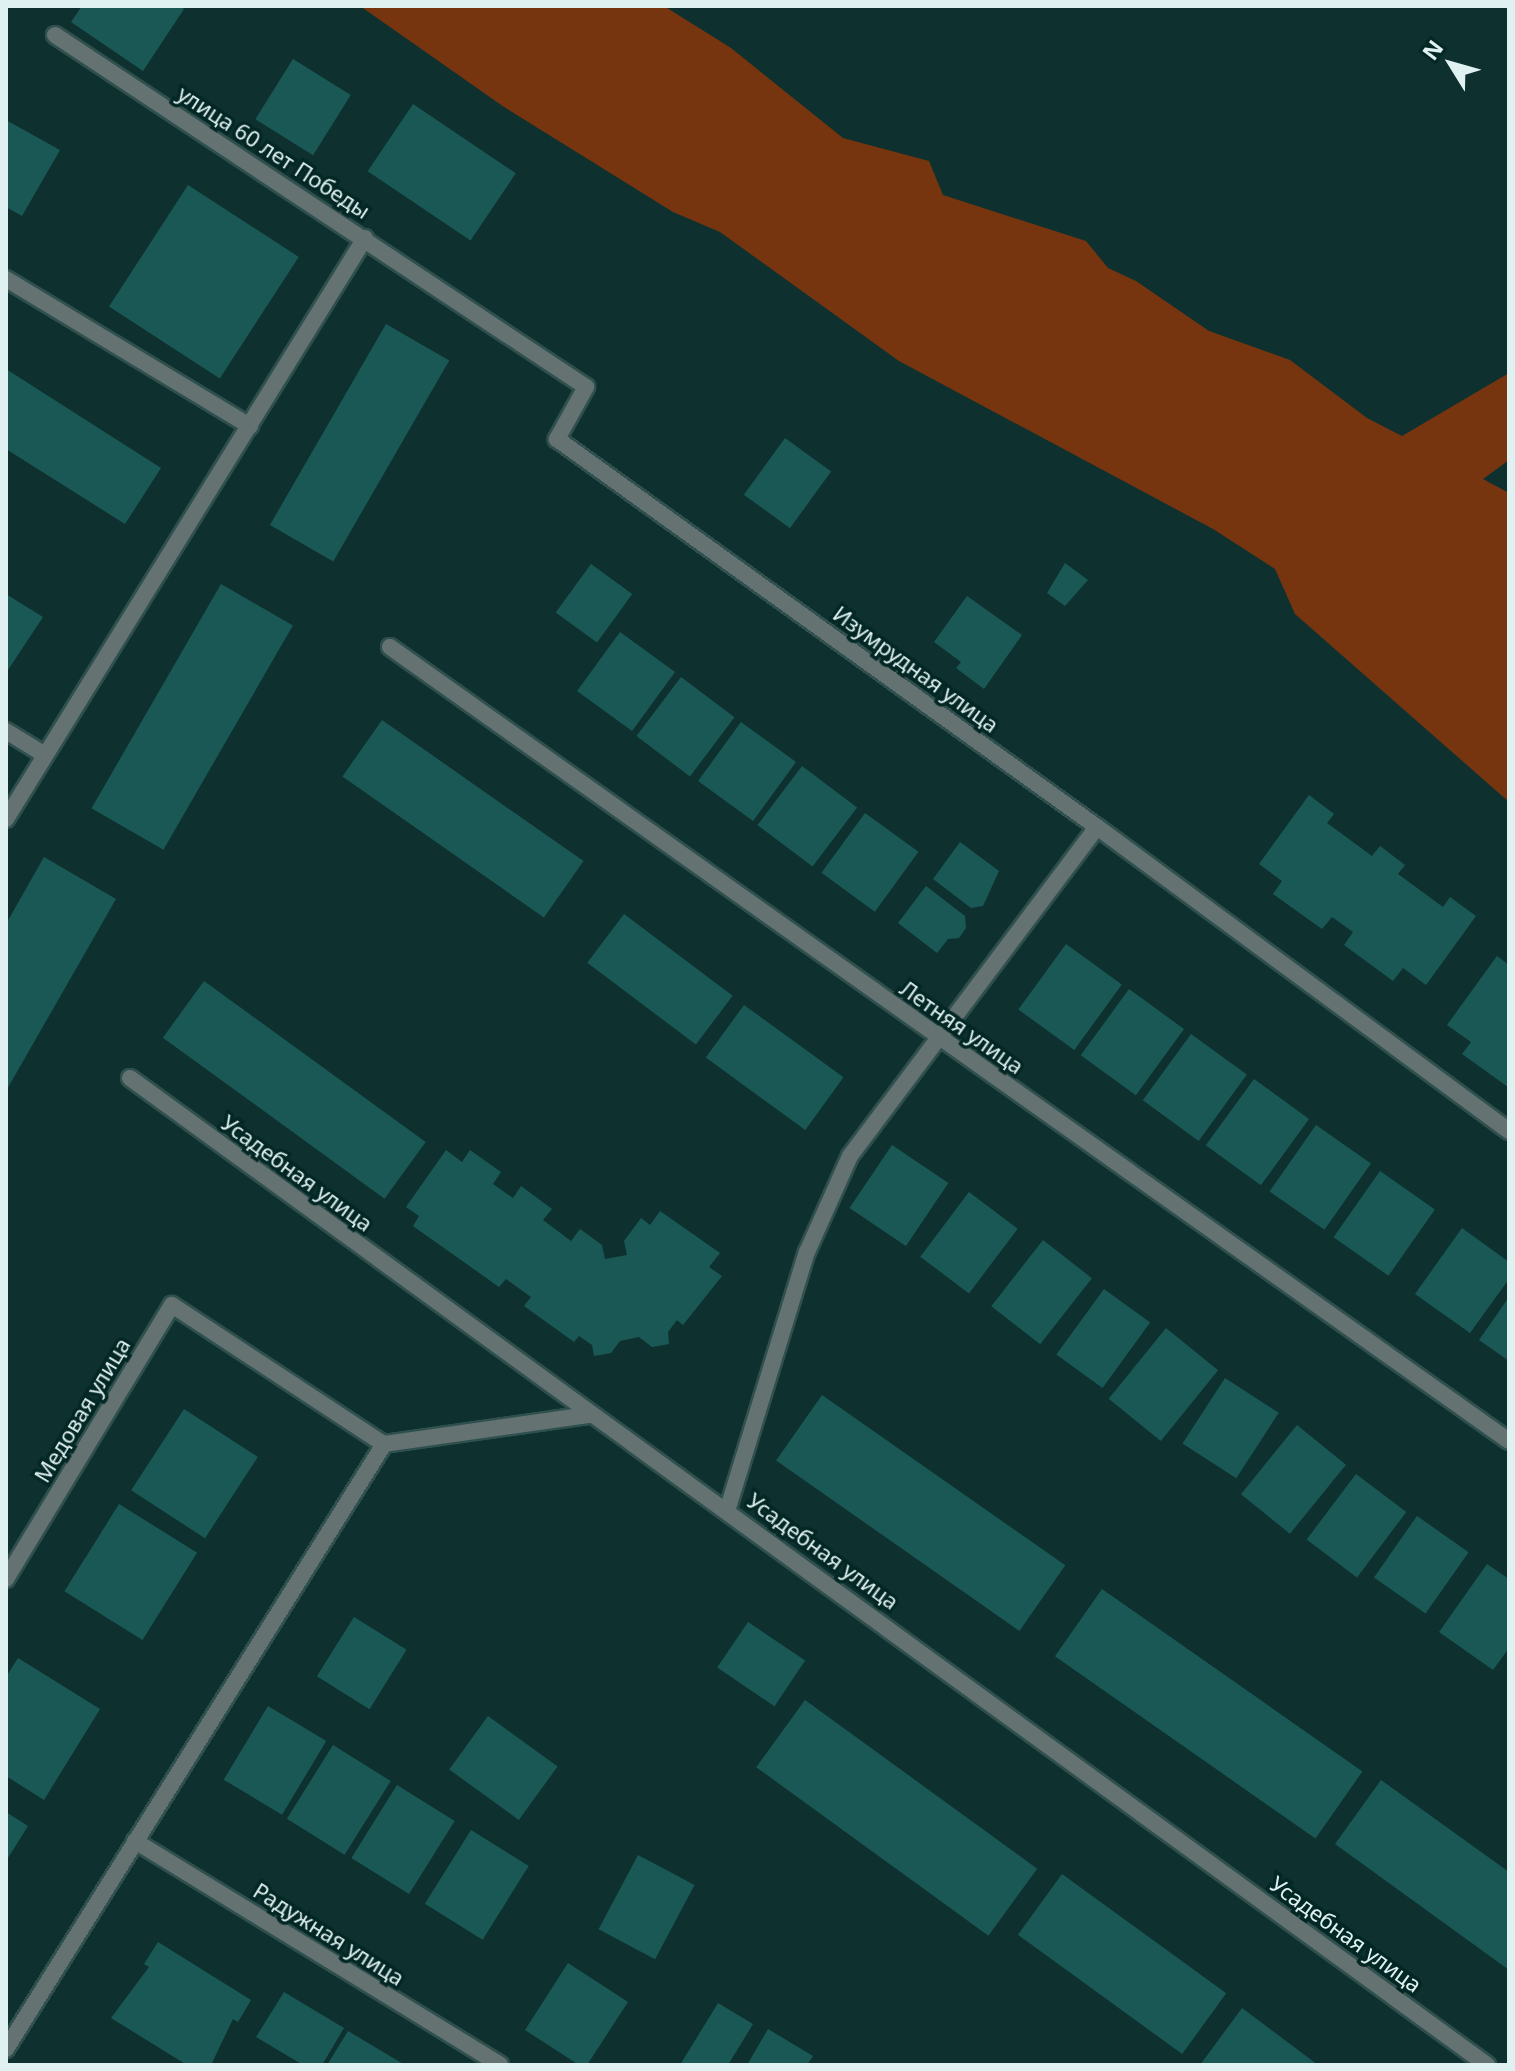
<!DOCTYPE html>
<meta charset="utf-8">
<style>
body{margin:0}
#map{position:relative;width:1515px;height:2071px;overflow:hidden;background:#0e312f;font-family:"Noto Sans",sans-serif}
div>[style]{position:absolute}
.water>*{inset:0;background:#76340f}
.building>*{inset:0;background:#1a5856;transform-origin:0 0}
.roads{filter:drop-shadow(2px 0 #2f504e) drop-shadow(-2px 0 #2f504e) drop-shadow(0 2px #2f504e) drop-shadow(0 -2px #2f504e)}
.street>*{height:16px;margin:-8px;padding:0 8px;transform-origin:8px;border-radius:8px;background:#647372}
span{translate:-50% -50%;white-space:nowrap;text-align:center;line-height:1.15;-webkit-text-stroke:7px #032725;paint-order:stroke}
.street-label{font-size:22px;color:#dff1f0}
.frame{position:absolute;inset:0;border:8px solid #dff1f0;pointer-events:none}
.north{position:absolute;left:1411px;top:24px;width:80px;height:80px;-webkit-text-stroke:6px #032725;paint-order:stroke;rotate:307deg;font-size:22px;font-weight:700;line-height:32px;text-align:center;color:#dff1f0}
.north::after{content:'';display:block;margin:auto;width:28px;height:36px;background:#dff1f0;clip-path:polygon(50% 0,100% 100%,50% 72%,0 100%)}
</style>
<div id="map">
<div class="water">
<i style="clip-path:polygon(360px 6px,664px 6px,731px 48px,843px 138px,929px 161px,943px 195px,1086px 241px,1108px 268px,1136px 281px,1209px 331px,1290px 360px,1367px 418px,1402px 436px,1509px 373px,1509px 460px,1483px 479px,1509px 493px,1509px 802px,1295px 614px,1275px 569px,1213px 529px,899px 361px,720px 232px,673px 212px,504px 107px)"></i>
</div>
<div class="building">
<i style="clip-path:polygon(82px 6px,180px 6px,184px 9px,143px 71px,71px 22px)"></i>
<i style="left:293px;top:59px;width:68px;height:71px;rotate:32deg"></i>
<i style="left:413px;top:104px;width:124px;height:81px;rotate:34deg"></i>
<i style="clip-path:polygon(6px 120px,60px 150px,22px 216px,6px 207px)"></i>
<i style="left:188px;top:185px;width:132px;height:145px;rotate:33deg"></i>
<i style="left:386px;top:324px;width:73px;height:232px;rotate:30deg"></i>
<i style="clip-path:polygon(6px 369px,161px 468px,125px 524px,6px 449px)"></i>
<i style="left:785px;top:438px;width:57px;height:70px;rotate:36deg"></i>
<i style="clip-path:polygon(1065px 563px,1088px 580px,1065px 606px,1047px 593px)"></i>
<i style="left:591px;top:564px;width:51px;height:60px;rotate:36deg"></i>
<i style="left:221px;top:584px;width:83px;height:259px;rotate:30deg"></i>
<i style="clip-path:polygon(6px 594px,43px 617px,6px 673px)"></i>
<i style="clip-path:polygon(967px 596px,1022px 635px,984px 689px,956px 668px,961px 662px,934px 642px)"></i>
<i style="left:620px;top:632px;width:68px;height:73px;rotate:36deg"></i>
<i style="left:681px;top:677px;width:67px;height:74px;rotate:37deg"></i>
<i style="left:382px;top:720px;width:246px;height:69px;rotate:35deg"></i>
<i style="left:741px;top:722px;width:68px;height:73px;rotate:36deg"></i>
<i style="left:802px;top:766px;width:69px;height:74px;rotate:37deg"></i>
<i style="clip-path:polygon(1309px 795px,1334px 814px,1327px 823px,1372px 856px,1380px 846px,1405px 865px,1398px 874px,1443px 907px,1450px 897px,1476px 916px,1426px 985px,1403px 968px,1393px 981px,1344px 945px,1353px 932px,1332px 917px,1322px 929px,1273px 894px,1282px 881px,1259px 864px)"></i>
<i style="left:865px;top:813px;width:66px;height:74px;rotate:36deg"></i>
<i style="clip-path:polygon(960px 842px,999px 871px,983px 906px,971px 908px,933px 879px)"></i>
<i style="clip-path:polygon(44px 857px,116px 899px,6px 1091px,6px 924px)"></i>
<i style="clip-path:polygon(926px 886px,965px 916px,966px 928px,959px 938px,948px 939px,937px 953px,898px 923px)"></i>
<i style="left:624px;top:914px;width:136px;height:61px;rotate:37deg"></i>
<i style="left:1066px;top:944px;width:69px;height:81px;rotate:36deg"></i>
<i style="clip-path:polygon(1497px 956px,1509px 965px,1508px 1087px,1462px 1054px,1471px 1042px,1447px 1025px)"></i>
<i style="left:204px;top:981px;width:274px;height:70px;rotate:36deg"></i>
<i style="left:1129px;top:989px;width:68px;height:82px;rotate:36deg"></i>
<i style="left:744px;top:1005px;width:123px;height:65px;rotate:36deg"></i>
<i style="left:1191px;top:1034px;width:69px;height:82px;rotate:36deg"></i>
<i style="left:1254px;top:1079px;width:68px;height:82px;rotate:36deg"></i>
<i style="left:1316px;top:1125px;width:67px;height:81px;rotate:35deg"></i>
<i style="left:892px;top:1145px;width:68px;height:76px;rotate:34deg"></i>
<i style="clip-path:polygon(446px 1150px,462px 1162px,470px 1150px,501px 1172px,493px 1184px,513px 1198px,521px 1186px,552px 1209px,543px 1220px,571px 1241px,580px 1229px,602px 1245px,605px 1259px,627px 1255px,624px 1241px,641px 1218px,650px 1225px,660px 1211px,720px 1253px,709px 1267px,722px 1276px,683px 1325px,677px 1320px,668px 1332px,669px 1344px,652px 1347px,639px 1337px,620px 1341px,611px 1353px,594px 1356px,592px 1345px,579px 1336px,574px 1342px,524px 1306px,531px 1297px,506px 1279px,499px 1287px,413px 1226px,419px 1216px,406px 1207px)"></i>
<i style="left:1380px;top:1171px;width:67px;height:81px;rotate:35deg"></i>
<i style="left:969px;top:1192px;width:61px;height:81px;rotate:37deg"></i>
<i style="clip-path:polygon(1462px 1228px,1509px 1262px,1509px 1279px,1470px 1333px,1415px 1294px)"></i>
<i style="left:1043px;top:1240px;width:62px;height:84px;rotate:38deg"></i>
<i style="left:1104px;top:1289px;width:57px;height:81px;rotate:36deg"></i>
<i style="clip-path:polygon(1509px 1297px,1509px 1361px,1479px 1340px)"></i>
<i style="left:1166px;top:1328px;width:67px;height:91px;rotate:39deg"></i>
<i style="left:1225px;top:1378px;width:64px;height:78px;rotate:33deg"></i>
<i style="left:822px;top:1395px;width:297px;height:80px;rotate:35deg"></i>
<i style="left:184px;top:1409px;width:88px;height:97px;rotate:33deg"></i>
<i style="left:1297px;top:1425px;width:63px;height:89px;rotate:39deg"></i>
<i style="left:1356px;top:1474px;width:63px;height:82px;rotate:37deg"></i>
<i style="left:119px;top:1504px;width:92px;height:103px;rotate:32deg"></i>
<i style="left:1417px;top:1516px;width:63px;height:75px;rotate:35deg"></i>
<i style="clip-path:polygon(1487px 1564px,1509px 1579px,1509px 1648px,1493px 1670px,1439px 1632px)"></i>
<i style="left:1102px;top:1589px;width:318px;height:82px;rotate:35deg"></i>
<i style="left:354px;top:1617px;width:62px;height:70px;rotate:32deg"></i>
<i style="left:748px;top:1622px;width:69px;height:55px;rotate:34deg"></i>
<i style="clip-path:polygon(18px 1658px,100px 1709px,44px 1800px,6px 1776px,6px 1677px)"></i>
<i style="left:805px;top:1700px;width:287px;height:83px;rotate:36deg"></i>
<i style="left:268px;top:1706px;width:68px;height:86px;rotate:31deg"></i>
<i style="left:488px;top:1716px;width:86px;height:66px;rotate:36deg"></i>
<i style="left:333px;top:1745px;width:68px;height:87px;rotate:32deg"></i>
<i style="clip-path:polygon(1381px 1780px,1509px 1872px,1509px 1970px,1335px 1844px)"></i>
<i style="left:397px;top:1785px;width:68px;height:86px;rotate:32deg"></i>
<i style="clip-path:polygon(6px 1812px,28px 1826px,6px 1861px)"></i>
<i style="left:471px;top:1830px;width:68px;height:87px;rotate:32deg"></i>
<i style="left:638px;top:1855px;width:64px;height:84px;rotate:28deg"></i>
<i style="left:1062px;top:1874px;width:203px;height:75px;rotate:36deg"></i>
<i style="clip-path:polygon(158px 1942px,251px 2000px,238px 2022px,233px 2019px,211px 2065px,187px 2065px,111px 2018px,149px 1967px,144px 1964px)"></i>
<i style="clip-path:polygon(568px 1963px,628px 2002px,587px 2065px,579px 2065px,525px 2030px)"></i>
<i style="clip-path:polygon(284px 1992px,344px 2028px,322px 2065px,303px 2065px,256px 2037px)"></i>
<i style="clip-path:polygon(718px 2003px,753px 2024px,728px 2065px,680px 2065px)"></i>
<i style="clip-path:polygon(1242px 2008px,1318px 2065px,1200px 2065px)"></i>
<i style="clip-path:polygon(768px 2029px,813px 2056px,807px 2065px,747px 2065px)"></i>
<i style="clip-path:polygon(348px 2031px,405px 2065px,327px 2065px)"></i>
</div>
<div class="roads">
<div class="street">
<i style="left:55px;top:35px;width:637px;rotate:33.54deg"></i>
<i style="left:586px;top:387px;width:60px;rotate:119.1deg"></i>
<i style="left:557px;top:439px;width:665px;rotate:35.7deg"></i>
<i style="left:1097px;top:827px;width:512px;rotate:36.42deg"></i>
<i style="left:6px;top:279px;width:285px;rotate:31.1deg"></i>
<i style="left:390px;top:647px;width:1372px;rotate:35.36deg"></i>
<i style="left:6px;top:731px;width:46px;rotate:31.6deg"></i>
<i style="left:6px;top:819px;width:683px;rotate:-58.29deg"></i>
<i style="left:130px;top:1078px;width:1678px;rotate:36.03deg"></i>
<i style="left:728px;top:1508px;width:268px;rotate:-72.9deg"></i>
<i style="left:807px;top:1252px;width:105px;rotate:-65.9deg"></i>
<i style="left:850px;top:1156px;width:411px;rotate:-53.1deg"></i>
<i style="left:6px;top:1579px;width:320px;rotate:-58.8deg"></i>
<i style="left:172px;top:1305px;width:254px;rotate:33.3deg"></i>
<i style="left:384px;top:1444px;width:207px;rotate:-8.1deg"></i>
<i style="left:135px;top:1841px;width:428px;rotate:31.5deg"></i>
<i style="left:6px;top:2049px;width:713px;rotate:-58deg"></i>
</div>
</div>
<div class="street-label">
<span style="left:274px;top:152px;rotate:33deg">улица 60 лет Победы</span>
<span style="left:916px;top:669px;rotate:36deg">Изумрудная улица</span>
<span style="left:962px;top:1027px;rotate:35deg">Летняя улица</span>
<span style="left:297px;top:1173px;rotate:36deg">Усадебная улица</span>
<span style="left:82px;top:1410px;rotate:-59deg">Медовая улица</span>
<span style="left:823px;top:1551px;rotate:36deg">Усадебная улица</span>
<span style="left:329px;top:1934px;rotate:32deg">Радужная улица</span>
<span style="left:1346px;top:1934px;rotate:36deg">Усадебная улица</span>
</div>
<div class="frame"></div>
<div class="north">N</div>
</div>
